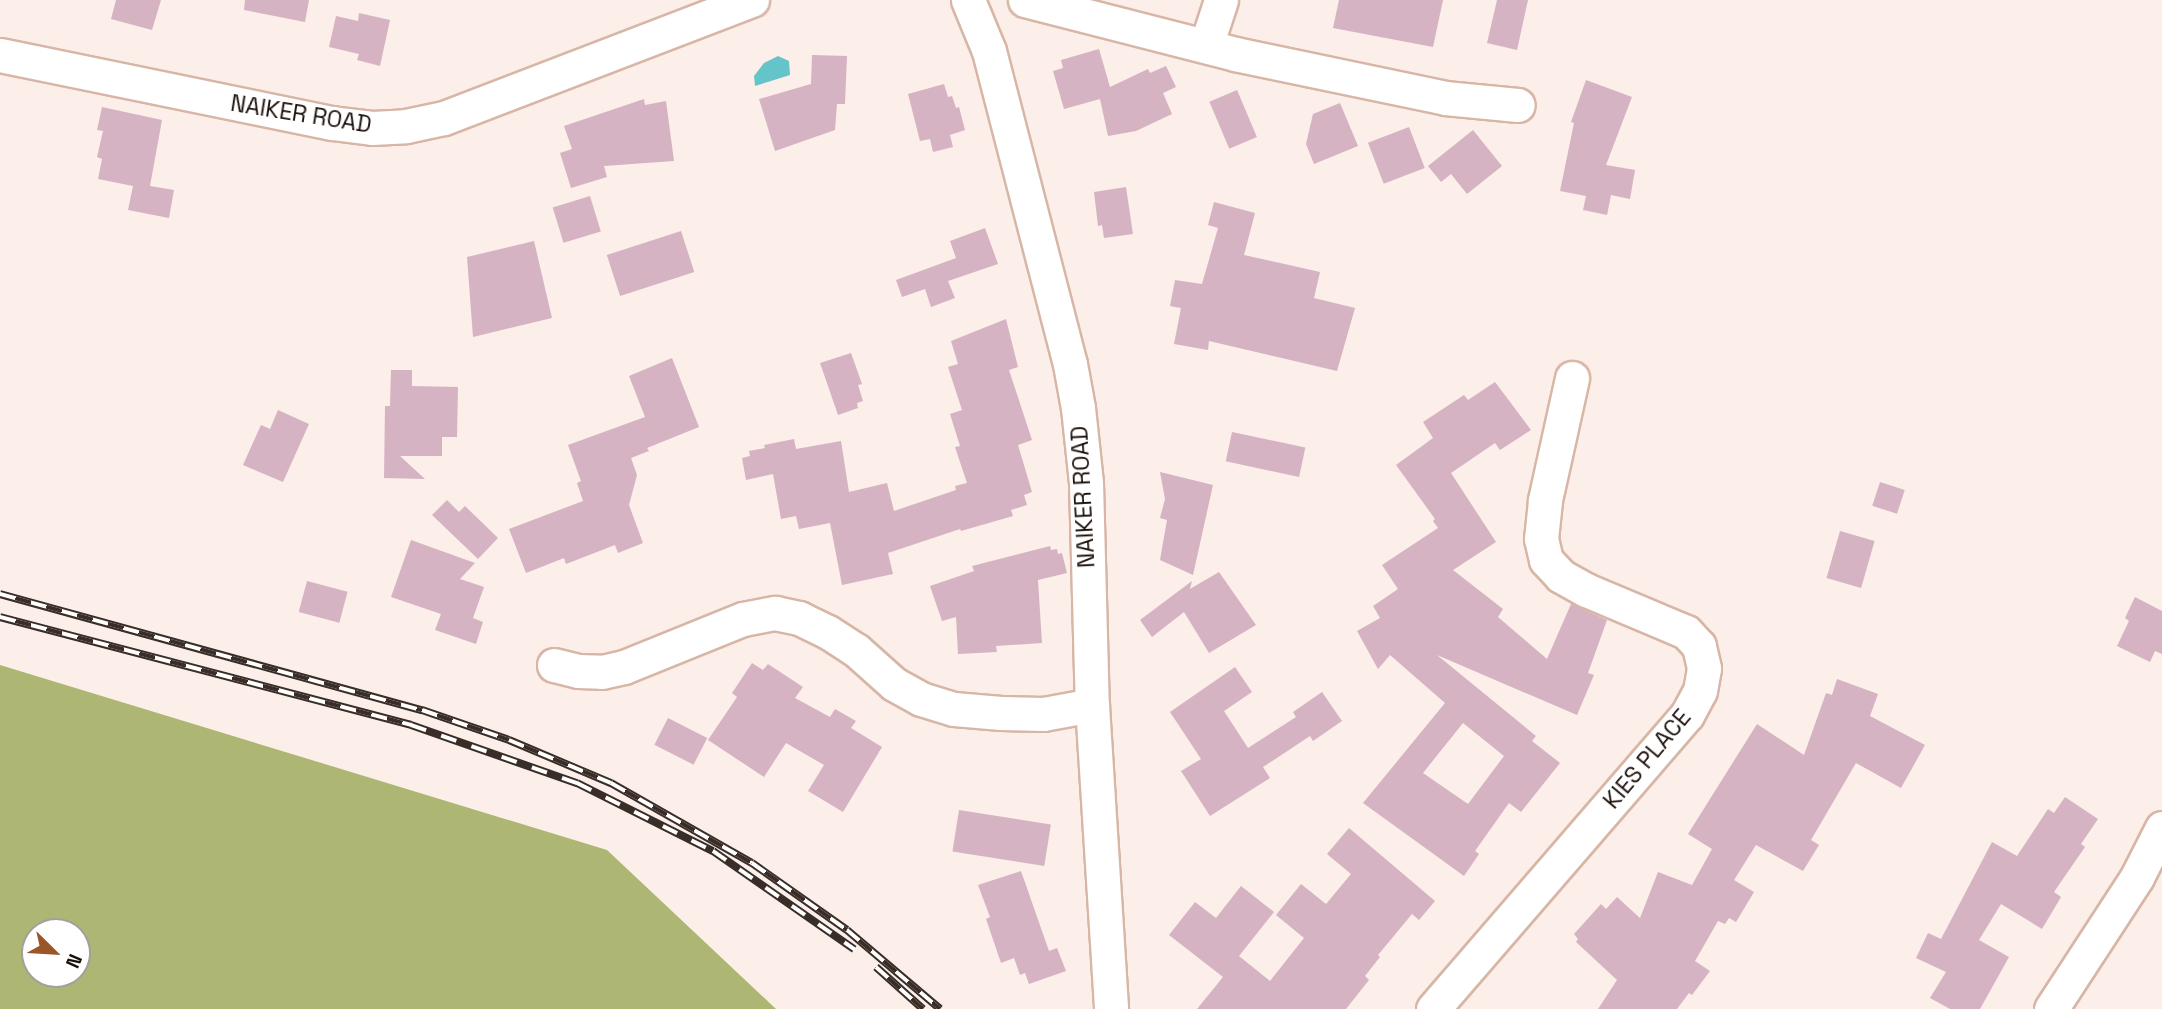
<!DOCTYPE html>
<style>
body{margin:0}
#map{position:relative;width:2162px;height:1009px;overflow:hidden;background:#fceee8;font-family:"Space Grotesk",sans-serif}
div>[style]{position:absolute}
.forest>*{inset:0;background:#adb773}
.water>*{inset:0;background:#65c4c9}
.building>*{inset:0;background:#d5b3c3;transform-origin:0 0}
.roads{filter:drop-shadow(2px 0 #d7b6a6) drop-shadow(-2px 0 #d7b6a6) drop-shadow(0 2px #d7b6a6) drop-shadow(0 -2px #d7b6a6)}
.minor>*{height:33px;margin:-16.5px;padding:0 16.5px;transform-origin:16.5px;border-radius:16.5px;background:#fff}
.rail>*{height:8px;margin-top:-4px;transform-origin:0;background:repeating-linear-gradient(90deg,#fff 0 16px,#392d28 0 32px);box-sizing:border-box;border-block:2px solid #392d28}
span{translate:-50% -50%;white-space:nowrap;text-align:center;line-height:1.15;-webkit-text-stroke:6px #fff;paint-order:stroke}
.street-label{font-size:23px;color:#1a0e09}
.north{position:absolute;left:21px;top:918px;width:70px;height:70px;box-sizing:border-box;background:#fff;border:2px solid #a39f9d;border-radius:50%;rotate:114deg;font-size:19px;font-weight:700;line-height:28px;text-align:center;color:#1a0e09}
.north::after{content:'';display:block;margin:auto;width:24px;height:32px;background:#9a5529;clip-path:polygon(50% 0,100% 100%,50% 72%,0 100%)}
</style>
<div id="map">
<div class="forest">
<i style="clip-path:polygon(evenodd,0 665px,607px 850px,776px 1009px,0 1009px,0 665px,35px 932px,77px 932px,77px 974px,35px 974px,35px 932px)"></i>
</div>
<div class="water">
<i style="clip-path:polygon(778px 56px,789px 61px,790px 75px,755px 86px,754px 76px,764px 63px)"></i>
</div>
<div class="building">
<i style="clip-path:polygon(116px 0,161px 0,152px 30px,111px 19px)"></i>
<i style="clip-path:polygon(245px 0,309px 0,305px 22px,244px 10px)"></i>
<i style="clip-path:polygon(1339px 0,1443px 0,1433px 47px,1333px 28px)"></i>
<i style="clip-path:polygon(1497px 0,1528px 0,1517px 50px,1487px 43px)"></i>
<i style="clip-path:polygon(359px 13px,390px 20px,380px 66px,357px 60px,359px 54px,329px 47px,336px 16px,358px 21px)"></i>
<i style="clip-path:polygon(1099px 49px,1110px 87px,1148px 69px,1150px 73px,1166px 66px,1176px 87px,1163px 93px,1172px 114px,1136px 131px,1108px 136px,1100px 99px,1064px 109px,1053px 71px,1063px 68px,1061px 60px)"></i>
<i style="clip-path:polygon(812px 55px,847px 56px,845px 104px,837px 104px,835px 130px,775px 151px,759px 99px,811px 84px)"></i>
<i style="clip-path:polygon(1586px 80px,1632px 97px,1606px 165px,1635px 170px,1630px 199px,1611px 195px,1607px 215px,1583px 210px,1586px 196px,1560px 191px,1574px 123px,1571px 122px)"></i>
<i style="clip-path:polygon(944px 84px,948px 97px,952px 96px,956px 108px,959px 107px,965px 130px,950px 135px,953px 147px,933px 152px,930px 139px,920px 141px,908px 94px)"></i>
<i style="left:1237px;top:90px;width:51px;height:30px;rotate:67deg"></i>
<i style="clip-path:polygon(644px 99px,645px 105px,666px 101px,674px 161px,604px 166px,607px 177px,571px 188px,560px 153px,572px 149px,564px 126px)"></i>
<i style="clip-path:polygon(1340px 103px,1358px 146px,1314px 164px,1306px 144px,1313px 114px)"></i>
<i style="clip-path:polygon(102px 107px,162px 120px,150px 186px,174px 190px,169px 218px,128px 210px,133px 186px,98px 179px,102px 159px,97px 157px,103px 131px,97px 130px)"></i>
<i style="left:1409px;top:127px;width:44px;height:44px;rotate:69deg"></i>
<i style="clip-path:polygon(1473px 130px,1502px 166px,1467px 194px,1451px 174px,1441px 182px,1428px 166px)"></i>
<i style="clip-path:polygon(1126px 187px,1133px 234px,1104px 238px,1102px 225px,1098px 226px,1094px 192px)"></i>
<i style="left:590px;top:196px;width:37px;height:39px;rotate:73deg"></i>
<i style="clip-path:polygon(1214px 202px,1255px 213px,1244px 255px,1320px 272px,1314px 298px,1355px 308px,1337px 371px,1209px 341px,1208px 350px,1174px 344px,1181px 308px,1170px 306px,1175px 280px,1202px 284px,1218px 228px,1208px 225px)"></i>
<i style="clip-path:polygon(985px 228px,998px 264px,948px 281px,955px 298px,931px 307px,925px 289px,902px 297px,896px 280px,956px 258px,950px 241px)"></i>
<i style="left:681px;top:231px;width:43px;height:78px;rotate:72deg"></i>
<i style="clip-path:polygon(534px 241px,552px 318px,473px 337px,467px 257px)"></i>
<i style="clip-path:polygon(1006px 319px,1018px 367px,1009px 370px,1032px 440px,1018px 445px,1032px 492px,1024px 495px,1027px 505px,1011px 510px,1013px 516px,961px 531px,960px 529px,888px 553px,893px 574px,842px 585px,830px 523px,799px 529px,796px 516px,781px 519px,773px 474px,746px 480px,742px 458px,750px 456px,749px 451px,765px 448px,764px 445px,794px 439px,796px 449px,841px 441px,849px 492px,887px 483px,894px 511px,956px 490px,955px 486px,967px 483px,955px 447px,960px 446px,950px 414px,962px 410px,948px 367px,958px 364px,951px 341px)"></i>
<i style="clip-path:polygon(851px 353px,862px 384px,858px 385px,863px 401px,857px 403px,858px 408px,838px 415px,820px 363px)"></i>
<i style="clip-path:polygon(672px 358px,699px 427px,647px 448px,649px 451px,631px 458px,637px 475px,629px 505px,643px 543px,618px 553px,615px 545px,566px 564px,564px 558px,526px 573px,509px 529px,583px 501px,577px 483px,581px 481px,568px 445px,645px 417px,629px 376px)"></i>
<i style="clip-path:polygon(391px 370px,412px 370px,412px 386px,458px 387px,457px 437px,442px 437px,442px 456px,400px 456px,425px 479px,384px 478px,385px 406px,390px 406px)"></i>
<i style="clip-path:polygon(evenodd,1495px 382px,1531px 430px,1500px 450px,1495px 443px,1451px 473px,1496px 542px,1453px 570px,1503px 609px,1498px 617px,1547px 659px,1571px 604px,1607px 620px,1588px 673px,1594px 675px,1577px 715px,1437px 655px,1536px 736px,1532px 741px,1560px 763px,1521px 812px,1509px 803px,1475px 851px,1479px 854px,1464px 876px,1363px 803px,1445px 703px,1390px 655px,1378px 669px,1357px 631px,1380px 618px,1373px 606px,1398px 589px,1382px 565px,1438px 528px,1433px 521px,1435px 519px,1396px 465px,1433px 438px,1423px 422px,1464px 395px,1468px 400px,1495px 382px,1463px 723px,1504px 756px,1468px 804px,1423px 773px,1463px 723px)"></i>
<i style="clip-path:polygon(278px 410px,309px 424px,283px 482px,243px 465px,261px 425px,270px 429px)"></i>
<i style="left:1232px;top:432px;width:75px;height:30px;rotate:12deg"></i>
<i style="clip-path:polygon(1160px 472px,1213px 485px,1193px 575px,1160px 560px,1167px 520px,1160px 518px,1165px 499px)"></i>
<i style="left:1880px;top:482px;width:26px;height:25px;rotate:18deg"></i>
<i style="clip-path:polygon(447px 500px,459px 512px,465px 506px,498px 538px,478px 559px,432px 515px)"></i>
<i style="left:1840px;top:531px;width:36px;height:49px;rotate:16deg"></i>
<i style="clip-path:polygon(411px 540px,475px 563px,460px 579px,484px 587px,473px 618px,483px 622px,476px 644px,435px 630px,441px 614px,391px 597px)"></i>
<i style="clip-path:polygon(1050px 546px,1051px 550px,1057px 549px,1058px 554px,1062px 553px,1067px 573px,1038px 580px,1042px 643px,996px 646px,997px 652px,958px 654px,956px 617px,942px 621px,930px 586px,974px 571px,972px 566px)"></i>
<i style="clip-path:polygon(1219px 572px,1256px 625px,1209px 653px,1184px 612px,1152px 637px,1140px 620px,1192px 581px,1190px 589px)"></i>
<i style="left:307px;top:581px;width:42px;height:32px;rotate:15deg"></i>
<i style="clip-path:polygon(2135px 597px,2162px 611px,2162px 654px,2155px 651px,2150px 662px,2117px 646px,2129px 621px,2125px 618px)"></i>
<i style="clip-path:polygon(752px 663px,763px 670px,768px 664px,803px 687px,795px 698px,830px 717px,835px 709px,856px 721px,851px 728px,882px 747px,843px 812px,808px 791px,824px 765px,786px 743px,764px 777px,708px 740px,737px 697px,732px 693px)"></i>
<i style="clip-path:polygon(1235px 667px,1252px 692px,1224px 711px,1248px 748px,1296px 717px,1293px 712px,1322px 692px,1342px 721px,1313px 741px,1310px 736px,1263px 767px,1270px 778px,1210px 816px,1181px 771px,1201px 759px,1170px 712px)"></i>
<i style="clip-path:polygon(1837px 679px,1878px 694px,1870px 716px,1925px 745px,1901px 788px,1856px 763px,1811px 840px,1819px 845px,1803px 871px,1756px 845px,1734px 880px,1754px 892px,1736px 922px,1729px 918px,1725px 924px,1718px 921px,1695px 961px,1710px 971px,1692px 995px,1689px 993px,1677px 1009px,1598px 1009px,1617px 980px,1576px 942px,1578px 939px,1574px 934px,1601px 904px,1606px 909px,1617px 897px,1640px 918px,1658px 872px,1692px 885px,1712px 849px,1688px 834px,1757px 724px,1804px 755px,1826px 693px,1832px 695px)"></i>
<i style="left:668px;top:718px;width:44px;height:30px;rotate:27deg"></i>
<i style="clip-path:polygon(2065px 797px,2098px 819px,2081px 844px,2085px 847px,2054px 892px,2061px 897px,2042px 929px,2001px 904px,1979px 940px,2009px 957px,1980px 1009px,1950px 1009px,1930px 998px,1946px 972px,1916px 958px,1928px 933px,1941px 939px,1992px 842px,2017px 856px,2048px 809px,2054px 813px)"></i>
<i style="left:959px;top:810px;width:93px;height:42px;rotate:9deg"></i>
<i style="clip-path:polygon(1349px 828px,1435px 901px,1419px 920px,1412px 914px,1378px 955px,1380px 957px,1365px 976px,1369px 980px,1346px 1009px,1197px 1009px,1223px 977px,1169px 935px,1195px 902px,1216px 918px,1241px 886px,1274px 912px,1239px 956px,1270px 981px,1304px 938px,1276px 915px,1301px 884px,1326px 904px,1351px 874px,1327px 854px)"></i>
<i style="clip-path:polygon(1021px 871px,1049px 951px,1057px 948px,1066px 971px,1029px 984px,1025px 973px,1020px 975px,1014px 958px,1001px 963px,986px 919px,990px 917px,978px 885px)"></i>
</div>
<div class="roads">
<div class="minor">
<i style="left:968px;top:0;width:55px;rotate:67.6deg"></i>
<i style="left:989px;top:51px;width:323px;rotate:75.5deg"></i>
<i style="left:1070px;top:364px;width:45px;rotate:79.7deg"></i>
<i style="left:1078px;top:408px;width:75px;rotate:83.9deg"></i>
<i style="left:1086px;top:483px;width:222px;rotate:88.5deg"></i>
<i style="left:1092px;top:705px;width:305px;rotate:86.4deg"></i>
<i style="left:1025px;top:0;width:217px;rotate:14.4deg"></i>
<i style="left:1235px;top:54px;width:215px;rotate:11.8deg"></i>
<i style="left:1445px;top:98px;width:73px;rotate:5.5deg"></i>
<i style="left:1206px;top:46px;width:48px;rotate:-71.9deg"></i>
<i style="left:0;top:55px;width:339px;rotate:11.6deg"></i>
<i style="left:332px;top:123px;width:40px;rotate:7.1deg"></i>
<i style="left:372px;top:128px;width:34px;rotate:-3deg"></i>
<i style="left:406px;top:126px;width:39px;rotate:-12deg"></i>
<i style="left:444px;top:118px;width:330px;rotate:-21deg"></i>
<i style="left:554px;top:665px;width:25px;rotate:14deg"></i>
<i style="left:578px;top:671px;width:24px;rotate:2deg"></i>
<i style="left:602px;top:672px;width:23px;rotate:-13deg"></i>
<i style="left:624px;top:667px;width:128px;rotate:-22deg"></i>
<i style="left:743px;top:619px;width:33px;rotate:-11deg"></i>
<i style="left:775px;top:613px;width:25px;rotate:12deg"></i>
<i style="left:799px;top:618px;width:32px;rotate:26deg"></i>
<i style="left:828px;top:632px;width:33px;rotate:33deg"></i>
<i style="left:856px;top:650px;width:51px;rotate:41.8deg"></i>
<i style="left:894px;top:684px;width:31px;rotate:29deg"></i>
<i style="left:921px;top:699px;width:34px;rotate:17deg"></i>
<i style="left:954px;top:709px;width:47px;rotate:4.9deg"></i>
<i style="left:1001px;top:713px;width:42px;rotate:1.4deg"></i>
<i style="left:1043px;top:714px;width:50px;rotate:-10.4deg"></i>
<i style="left:1433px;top:1009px;width:389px;rotate:-49.2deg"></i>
<i style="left:1687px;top:715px;width:27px;rotate:-62deg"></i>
<i style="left:1700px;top:691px;width:23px;rotate:-80deg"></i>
<i style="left:1704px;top:668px;width:23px;rotate:-103deg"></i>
<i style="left:1699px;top:646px;width:19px;rotate:-133deg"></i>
<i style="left:1686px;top:632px;width:108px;rotate:-157.2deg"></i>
<i style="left:1586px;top:590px;width:29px;rotate:-151deg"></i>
<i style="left:1561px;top:576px;width:22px;rotate:-133deg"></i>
<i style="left:1546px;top:560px;width:22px;rotate:-103deg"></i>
<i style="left:1541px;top:539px;width:39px;rotate:-84deg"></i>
<i style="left:1545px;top:500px;width:125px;rotate:-77.5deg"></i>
<i style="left:2051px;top:1009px;width:158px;rotate:-56.9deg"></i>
<i style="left:2137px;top:877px;width:55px;rotate:-63deg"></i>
</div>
</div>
<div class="rail">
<i style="left:0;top:594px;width:438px;rotate:15.4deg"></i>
<i style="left:422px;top:710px;width:92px;rotate:19deg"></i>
<i style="left:509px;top:740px;width:111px;rotate:22.9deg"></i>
<i style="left:611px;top:783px;width:162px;rotate:29.6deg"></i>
<i style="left:752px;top:863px;width:116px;rotate:35.2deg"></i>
<i style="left:847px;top:930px;width:122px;rotate:40.3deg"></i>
<i style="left:0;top:617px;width:425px;rotate:14.7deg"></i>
<i style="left:411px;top:725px;width:176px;rotate:19.3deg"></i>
<i style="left:577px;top:783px;width:152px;rotate:26.6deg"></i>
<i style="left:713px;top:851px;width:172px;rotate:34.8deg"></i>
<i style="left:876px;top:967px;width:63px;rotate:41.8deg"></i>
</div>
<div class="street-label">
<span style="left:301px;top:114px;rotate:9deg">NAIKER ROAD</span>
<span style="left:1083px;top:497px;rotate:-93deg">NAIKER ROAD</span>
<span style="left:1647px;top:759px;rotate:-50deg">KIES PLACE</span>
</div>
<div class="north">N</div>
</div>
